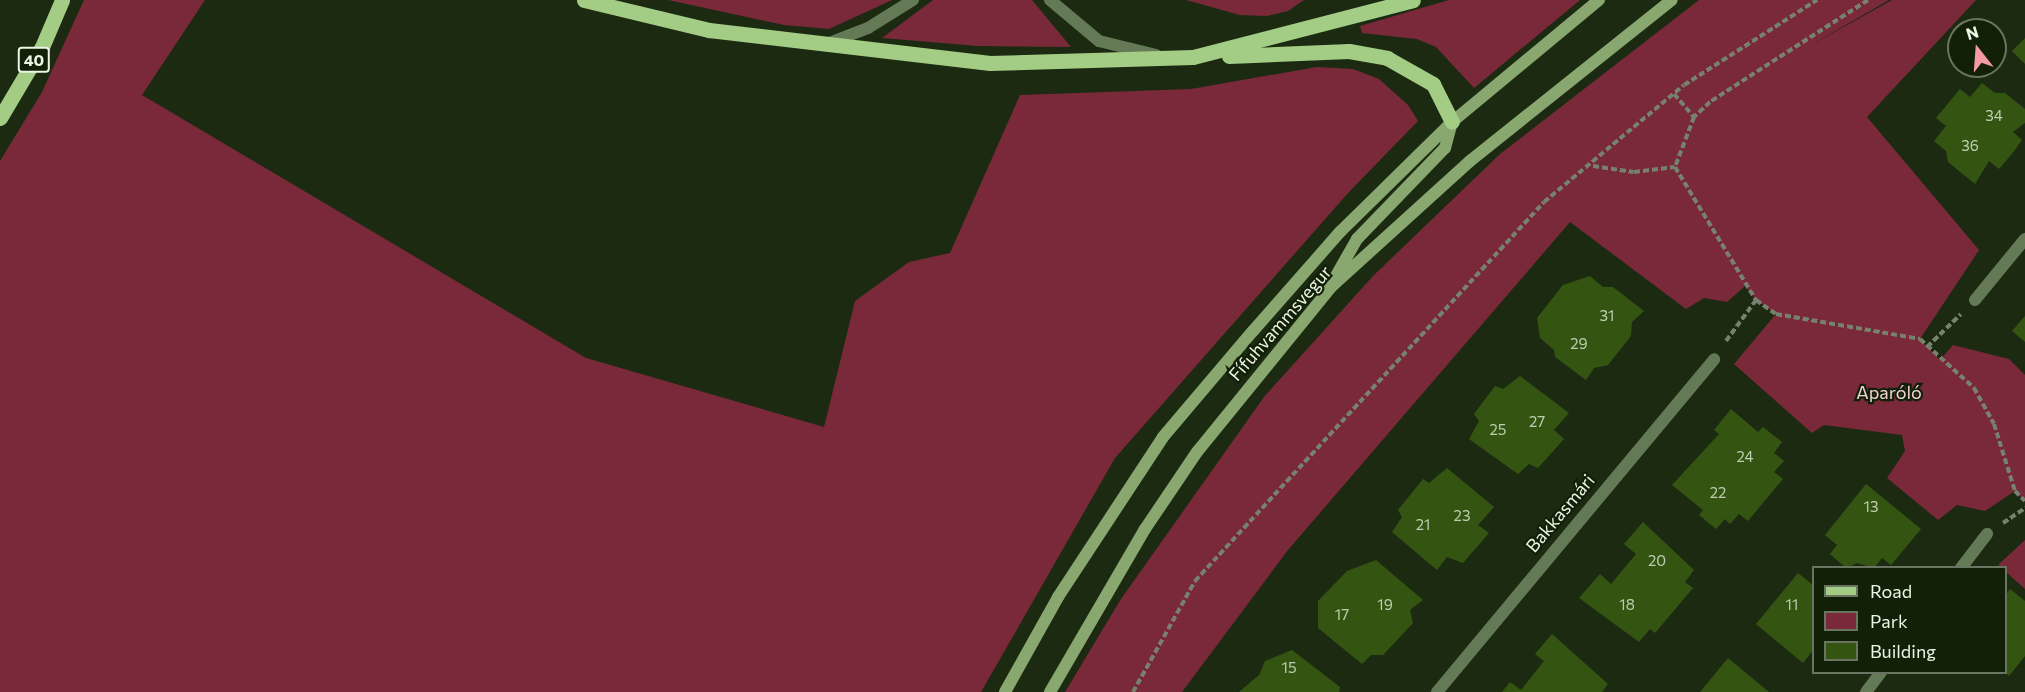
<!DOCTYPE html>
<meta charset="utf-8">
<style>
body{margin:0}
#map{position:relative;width:2025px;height:692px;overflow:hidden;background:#1d2a12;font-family:Commissioner,sans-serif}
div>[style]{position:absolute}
.green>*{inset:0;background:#792939}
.building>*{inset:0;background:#345512}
.path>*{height:4px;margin-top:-2px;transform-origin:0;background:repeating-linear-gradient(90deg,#77826e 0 6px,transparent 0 9px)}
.service>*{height:12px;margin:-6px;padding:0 6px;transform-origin:6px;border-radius:6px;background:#647956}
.minor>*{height:12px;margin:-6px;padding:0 6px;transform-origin:6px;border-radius:6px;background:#647956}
.secondary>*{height:12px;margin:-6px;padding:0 6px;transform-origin:6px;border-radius:6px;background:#88a870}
.primary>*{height:15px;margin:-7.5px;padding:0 7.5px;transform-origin:7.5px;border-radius:7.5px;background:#a3cd84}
span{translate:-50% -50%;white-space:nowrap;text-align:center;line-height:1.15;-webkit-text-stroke:4.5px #132008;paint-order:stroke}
.number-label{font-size:15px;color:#becdb1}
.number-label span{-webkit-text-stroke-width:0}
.shield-label span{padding:2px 4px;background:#132008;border:2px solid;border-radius:4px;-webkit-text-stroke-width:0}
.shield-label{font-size:16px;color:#ecf5e6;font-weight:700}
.street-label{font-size:18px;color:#ecf5e6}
.park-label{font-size:18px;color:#f0d4d7}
.legend{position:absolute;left:1812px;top:566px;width:195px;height:108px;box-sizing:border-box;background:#132008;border:2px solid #6a7561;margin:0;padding:8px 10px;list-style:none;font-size:18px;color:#ecf5e6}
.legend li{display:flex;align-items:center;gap:12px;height:30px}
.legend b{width:30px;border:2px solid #6a7561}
.north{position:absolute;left:1947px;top:18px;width:60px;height:60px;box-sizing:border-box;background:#132008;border:2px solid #6a7561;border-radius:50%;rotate:343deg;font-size:16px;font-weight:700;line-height:24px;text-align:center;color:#ecf5e6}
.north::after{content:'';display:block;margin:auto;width:21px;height:27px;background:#f49aa6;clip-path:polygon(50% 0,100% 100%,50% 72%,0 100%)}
</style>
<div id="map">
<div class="green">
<i style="clip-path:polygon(84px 0,205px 0,142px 95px,586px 358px,824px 427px,855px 301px,909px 262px,950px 253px,1020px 95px,1191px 89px,1317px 67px,1353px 69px,1379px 79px,1408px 105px,1418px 121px,1348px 193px,1115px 458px,981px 692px,0 692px,0 161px,42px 92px)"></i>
<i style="clip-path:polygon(668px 0,892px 0,829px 29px,784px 25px)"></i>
<i style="clip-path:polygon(933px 0,1032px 0,1071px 47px,978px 46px,882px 38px)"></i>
<i style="clip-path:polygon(1186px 0,1304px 0,1288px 11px,1267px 16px,1240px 15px)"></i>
<i style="clip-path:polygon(1449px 0,1580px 0,1474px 88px,1436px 47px,1417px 39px,1362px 33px,1360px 26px)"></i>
<i style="clip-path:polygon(1699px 0,1889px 0,1806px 48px,1892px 0,1976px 0,1867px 117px,1979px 250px,1920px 339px,1940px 360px,1953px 345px,2009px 359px,2025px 375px,2025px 501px,2015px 491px,1985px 511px,1957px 505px,1938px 520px,1887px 478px,1905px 451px,1902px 435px,1824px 425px,1812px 433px,1734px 364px,1776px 314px,1756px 300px,1745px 286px,1727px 302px,1704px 298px,1686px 309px,1570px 222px,1288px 550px,1182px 692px,1065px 692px,1121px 599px,1264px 397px,1373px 276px,1500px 154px)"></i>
<i style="clip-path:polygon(2025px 540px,2025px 589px,2006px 572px,2006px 568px,1998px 565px)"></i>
</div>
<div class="building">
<i style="clip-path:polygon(2025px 38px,2025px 64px,2012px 51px)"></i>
<i style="clip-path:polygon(1982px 83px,1995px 93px,2005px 93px,2025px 109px,2025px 123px,2013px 132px,2022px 140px,2011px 155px,1999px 169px,1989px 161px,1975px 184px,1948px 162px,1946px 151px,1934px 141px,1946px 126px,1936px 118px,1960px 89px,1970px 97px)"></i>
<i style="clip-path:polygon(1590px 276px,1603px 287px,1613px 287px,1644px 311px,1632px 322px,1631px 336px,1608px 365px,1594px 368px,1586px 380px,1555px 357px,1554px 350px,1540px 338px,1537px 318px,1563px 285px)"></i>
<i style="clip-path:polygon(2025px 316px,2025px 342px,2012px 331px)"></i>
<i style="clip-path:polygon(1520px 376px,1569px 413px,1554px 430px,1564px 439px,1538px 468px,1529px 464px,1518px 474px,1469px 439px,1479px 421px,1474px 414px,1495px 386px,1503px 389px)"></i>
<i style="clip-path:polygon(1731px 409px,1758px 432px,1763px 427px,1782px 442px,1774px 453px,1784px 461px,1774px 472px,1783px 479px,1748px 521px,1739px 514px,1730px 524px,1725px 519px,1716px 529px,1699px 515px,1703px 510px,1672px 485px,1719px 434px,1714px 430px)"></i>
<i style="clip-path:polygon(1447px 468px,1494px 507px,1478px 525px,1489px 533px,1463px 563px,1447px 557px,1437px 570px,1392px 532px,1402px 517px,1398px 510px,1423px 479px,1429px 483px)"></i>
<i style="clip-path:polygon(1866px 484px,1921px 529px,1891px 565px,1882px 558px,1874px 568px,1857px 563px,1846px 568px,1830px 554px,1837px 545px,1825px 535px)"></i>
<i style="clip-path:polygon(1643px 522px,1694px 570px,1685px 582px,1693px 588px,1655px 633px,1650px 629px,1639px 642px,1579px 598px,1600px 574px,1611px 584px,1636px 554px,1624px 544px)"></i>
<i style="clip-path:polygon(1376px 560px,1423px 600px,1410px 610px,1413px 623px,1383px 655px,1371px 655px,1362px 664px,1318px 628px,1318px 601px,1347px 571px)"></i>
<i style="clip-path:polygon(1798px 573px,1814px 586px,1814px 649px,1803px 663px,1756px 624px)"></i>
<i style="clip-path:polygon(2010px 589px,2025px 601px,2025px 656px,2009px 676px,2006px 673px,2006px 595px)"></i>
<i style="clip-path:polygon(1552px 634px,1608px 684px,1602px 692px,1502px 692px,1510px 682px,1521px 690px,1544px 661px,1535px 654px)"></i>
<i style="clip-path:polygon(1292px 650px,1340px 687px,1339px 692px,1239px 692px,1259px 675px,1265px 661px)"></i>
<i style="clip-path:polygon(1728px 658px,1769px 692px,1700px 692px)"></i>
</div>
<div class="path">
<i style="left:1868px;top:0;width:188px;rotate:147.2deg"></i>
<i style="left:1710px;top:102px;width:22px;rotate:137deg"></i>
<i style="left:1694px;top:117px;width:53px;rotate:110.8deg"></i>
<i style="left:1675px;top:167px;width:156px;rotate:58.7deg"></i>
<i style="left:1756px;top:300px;width:24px;rotate:35deg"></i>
<i style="left:1776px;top:314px;width:146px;rotate:9.8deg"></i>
<i style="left:1920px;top:339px;width:73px;rotate:42.2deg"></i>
<i style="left:1974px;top:388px;width:41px;rotate:60.9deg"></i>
<i style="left:1994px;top:424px;width:70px;rotate:72.6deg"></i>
<i style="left:2015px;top:491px;width:14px;rotate:45deg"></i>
<i style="left:1674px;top:94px;width:30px;rotate:49deg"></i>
<i style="left:1593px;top:166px;width:41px;rotate:8.3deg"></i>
<i style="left:1634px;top:172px;width:41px;rotate:-7deg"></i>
<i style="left:1726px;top:341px;width:51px;rotate:-53.8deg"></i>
<i style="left:1927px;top:347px;width:47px;rotate:-44.1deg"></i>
<i style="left:2003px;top:523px;width:27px;rotate:-34deg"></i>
<i style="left:1133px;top:692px;width:127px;rotate:-60.8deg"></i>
<i style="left:1195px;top:581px;width:515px;rotate:-47.36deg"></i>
<i style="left:1544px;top:202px;width:182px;rotate:-39.9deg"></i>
<i style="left:1684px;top:85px;width:158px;rotate:-32.6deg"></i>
</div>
<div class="service">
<i style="left:1050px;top:0;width:64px;rotate:39.9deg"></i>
<i style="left:1099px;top:41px;width:59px;rotate:13.8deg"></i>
<i style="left:829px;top:43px;width:42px;rotate:-21deg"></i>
<i style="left:868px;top:28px;width:53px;rotate:-31.9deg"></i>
</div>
<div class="minor">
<i style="left:1975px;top:300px;width:79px;rotate:-50.7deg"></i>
<i style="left:1961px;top:568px;width:43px;rotate:-52.6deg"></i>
<i style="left:1437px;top:692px;width:433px;rotate:-50.2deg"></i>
<i style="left:1866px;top:692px;width:25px;rotate:-53deg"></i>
</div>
<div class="secondary">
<i style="left:1332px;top:283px;width:51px;rotate:-60.4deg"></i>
<i style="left:1357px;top:239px;width:127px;rotate:-46deg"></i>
<i style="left:1445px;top:148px;width:27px;rotate:-75deg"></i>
<i style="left:1005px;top:692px;width:109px;rotate:-60.8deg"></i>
<i style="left:1058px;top:597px;width:191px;rotate:-56.7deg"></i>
<i style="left:1163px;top:437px;width:139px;rotate:-49.7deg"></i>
<i style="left:1253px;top:331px;width:132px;rotate:-48.7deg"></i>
<i style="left:1340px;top:232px;width:157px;rotate:-44.5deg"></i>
<i style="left:1452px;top:122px;width:191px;rotate:-39.7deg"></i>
<i style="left:1050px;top:692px;width:189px;rotate:-59.8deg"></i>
<i style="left:1145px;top:529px;width:93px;rotate:-56deg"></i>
<i style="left:1197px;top:452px;width:213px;rotate:-50.9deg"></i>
<i style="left:1331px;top:287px;width:188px;rotate:-42.2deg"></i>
<i style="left:1470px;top:161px;width:258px;rotate:-38.6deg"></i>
</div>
<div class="primary">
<i style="left:584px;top:0;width:129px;rotate:13.5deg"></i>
<i style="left:709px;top:30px;width:283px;rotate:6.7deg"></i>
<i style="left:990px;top:63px;width:203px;rotate:-1.7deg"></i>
<i style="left:1193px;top:57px;width:227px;rotate:-14.5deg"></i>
<i style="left:1229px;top:56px;width:120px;rotate:-2.4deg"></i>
<i style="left:1349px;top:51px;width:39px;rotate:10deg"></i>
<i style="left:1387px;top:58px;width:53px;rotate:29.5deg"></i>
<i style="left:1433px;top:84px;width:42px;rotate:63.4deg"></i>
<i style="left:0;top:118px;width:82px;rotate:-59.4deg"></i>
<i style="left:42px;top:47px;width:51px;rotate:-66.9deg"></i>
</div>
<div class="number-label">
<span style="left:1994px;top:116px">34</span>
<span style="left:1970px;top:146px">36</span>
<span style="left:1607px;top:316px">31</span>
<span style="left:1579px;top:344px">29</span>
<span style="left:1537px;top:422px">27</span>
<span style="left:1498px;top:430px">25</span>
<span style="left:1745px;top:457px">24</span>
<span style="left:1718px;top:493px">22</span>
<span style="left:1871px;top:507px">13</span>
<span style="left:1462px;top:516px">23</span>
<span style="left:1423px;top:525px">21</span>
<span style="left:1657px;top:561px">20</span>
<span style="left:1385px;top:605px">19</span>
<span style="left:1627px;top:605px">18</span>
<span style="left:1792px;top:605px">11</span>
<span style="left:1342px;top:615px">17</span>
<span style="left:1289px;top:668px">15</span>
</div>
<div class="shield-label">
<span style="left:34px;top:60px">40</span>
</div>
<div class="street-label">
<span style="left:1280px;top:323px;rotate:-49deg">Fífuhvammsvegur</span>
<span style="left:1560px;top:513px;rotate:-50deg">Bakkasmári</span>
</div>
<div class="park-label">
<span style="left:1889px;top:392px">Aparóló</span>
</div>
<ul class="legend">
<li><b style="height:8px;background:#a3cd84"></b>Road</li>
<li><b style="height:16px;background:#792939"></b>Park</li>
<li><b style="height:16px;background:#345512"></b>Building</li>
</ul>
<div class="north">N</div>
</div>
